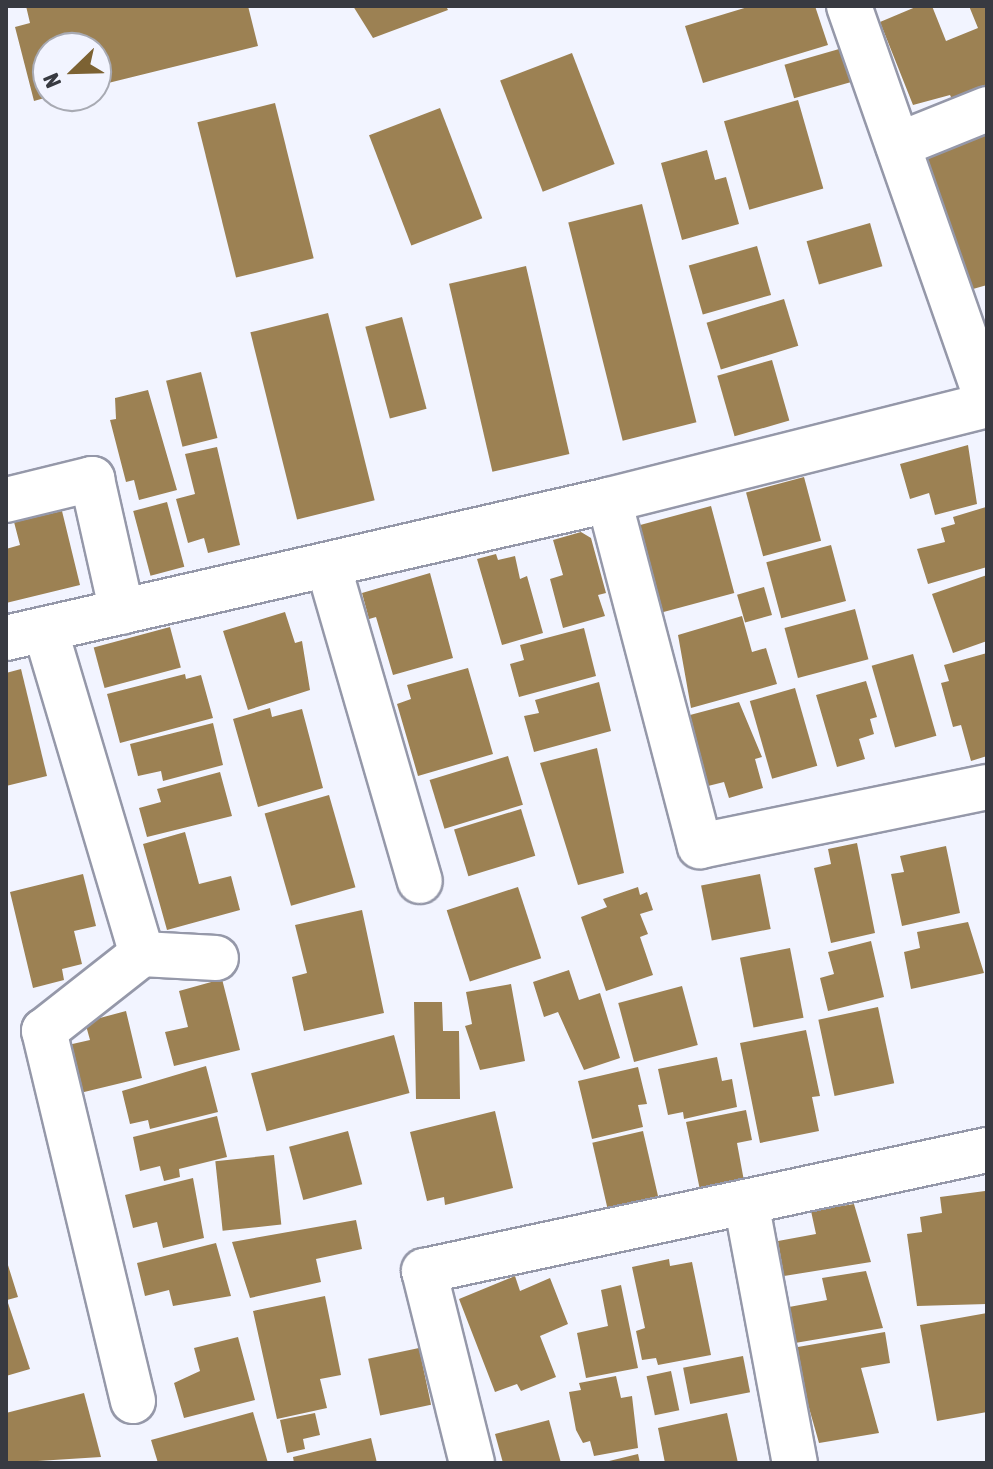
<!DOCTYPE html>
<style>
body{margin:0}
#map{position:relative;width:993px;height:1469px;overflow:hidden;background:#f2f4ff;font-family:"Asap Condensed",sans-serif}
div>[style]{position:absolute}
.building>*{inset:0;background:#9c8153;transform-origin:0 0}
.roads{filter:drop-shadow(2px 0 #9598a9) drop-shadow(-2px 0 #9598a9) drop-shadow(0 2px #9598a9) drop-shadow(0 -2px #9598a9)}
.minor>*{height:44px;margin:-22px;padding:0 22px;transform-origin:22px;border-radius:22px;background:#fff}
span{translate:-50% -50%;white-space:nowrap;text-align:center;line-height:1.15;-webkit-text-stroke:6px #f2f4ff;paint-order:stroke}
.frame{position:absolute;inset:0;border:8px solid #383a41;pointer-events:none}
.north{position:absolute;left:32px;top:32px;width:80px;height:80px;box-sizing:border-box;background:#f2f4ff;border:2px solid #a8aab3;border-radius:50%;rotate:247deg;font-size:22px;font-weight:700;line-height:32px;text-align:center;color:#383a41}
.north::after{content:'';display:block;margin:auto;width:28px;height:36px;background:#7c6233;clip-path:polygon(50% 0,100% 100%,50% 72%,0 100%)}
</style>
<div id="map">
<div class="building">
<i style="clip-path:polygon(26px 6px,248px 6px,258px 46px,96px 86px,96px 48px,48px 48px,48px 97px,34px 101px,15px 27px,30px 23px)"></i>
<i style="clip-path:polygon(353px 6px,446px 6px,448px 10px,373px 38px)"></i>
<i style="clip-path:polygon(751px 6px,815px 6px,828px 45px,703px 83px,685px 26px)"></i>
<i style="clip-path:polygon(918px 6px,932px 6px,946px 41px,978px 28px,969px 6px,987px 6px,987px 84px,974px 89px,976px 94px,954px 103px,950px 95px,913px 105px,880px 22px)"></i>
<i style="left:846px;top:47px;width:35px;height:64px;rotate:74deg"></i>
<i style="left:572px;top:53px;width:119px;height:77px;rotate:69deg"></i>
<i style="left:798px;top:100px;width:92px;height:77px;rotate:74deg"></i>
<i style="left:275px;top:103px;width:160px;height:80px;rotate:76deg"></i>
<i style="left:440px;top:108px;width:118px;height:76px;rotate:69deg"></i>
<i style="clip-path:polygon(985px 131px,987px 285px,966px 291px,922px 155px)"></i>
<i style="clip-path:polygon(707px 150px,715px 180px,726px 177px,739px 224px,682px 240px,661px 163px)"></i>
<i style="left:642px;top:204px;width:225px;height:76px;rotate:76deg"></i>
<i style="left:870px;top:223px;width:45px;height:66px;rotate:74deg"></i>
<i style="left:757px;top:246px;width:51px;height:71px;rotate:74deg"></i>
<i style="left:526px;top:266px;width:193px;height:79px;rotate:77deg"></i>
<i style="left:784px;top:299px;width:49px;height:81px;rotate:73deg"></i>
<i style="left:328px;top:313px;width:193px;height:80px;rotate:76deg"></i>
<i style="left:402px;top:317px;width:95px;height:38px;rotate:75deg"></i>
<i style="left:772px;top:360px;width:63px;height:57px;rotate:74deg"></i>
<i style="left:201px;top:372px;width:68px;height:36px;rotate:76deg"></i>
<i style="clip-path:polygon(148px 390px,177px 490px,139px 500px,134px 480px,126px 482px,110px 420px,116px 419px,115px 398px)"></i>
<i style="clip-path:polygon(968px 445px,977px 504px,935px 515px,929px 493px,910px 499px,900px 464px)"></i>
<i style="clip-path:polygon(217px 447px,240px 545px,208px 553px,204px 538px,188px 543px,176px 499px,195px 494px,185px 454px)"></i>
<i style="left:804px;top:477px;width:66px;height:60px;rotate:75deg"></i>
<i style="left:167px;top:502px;width:67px;height:35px;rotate:75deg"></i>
<i style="left:711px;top:506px;width:90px;height:80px;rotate:75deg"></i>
<i style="clip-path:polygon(986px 507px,987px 567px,928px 584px,917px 549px,945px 542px,941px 528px,955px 524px,953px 517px)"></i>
<i style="clip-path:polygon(62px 511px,80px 585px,6px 603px,6px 549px,20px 545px,14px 522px)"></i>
<i style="clip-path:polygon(581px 532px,591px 538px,606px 593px,598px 595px,605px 616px,563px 628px,550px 579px,563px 575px,553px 540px)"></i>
<i style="left:831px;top:545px;width:58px;height:67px;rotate:75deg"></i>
<i style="clip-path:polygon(496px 554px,498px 560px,515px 556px,520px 579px,527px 576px,543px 633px,502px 645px,477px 559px)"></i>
<i style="clip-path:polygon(430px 573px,453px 658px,393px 675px,376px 617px,369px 619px,362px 593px)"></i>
<i style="clip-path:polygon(987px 575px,987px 641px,953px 653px,932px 594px)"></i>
<i style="left:764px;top:587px;width:29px;height:28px;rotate:74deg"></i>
<i style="left:855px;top:609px;width:52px;height:73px;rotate:75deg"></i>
<i style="clip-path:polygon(285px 612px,295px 643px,302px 641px,310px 690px,248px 710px,223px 631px)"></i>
<i style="clip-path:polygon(742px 616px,752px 652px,766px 648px,777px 684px,691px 708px,678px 635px)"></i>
<i style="left:170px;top:627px;width:42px;height:79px;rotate:75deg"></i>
<i style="clip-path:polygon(584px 628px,596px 676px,519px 697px,510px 664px,524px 660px,520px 645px)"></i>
<i style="clip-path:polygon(987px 653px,987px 756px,971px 761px,961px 725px,953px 727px,941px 683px,949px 681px,944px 665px)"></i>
<i style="left:913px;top:654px;width:85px;height:43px;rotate:74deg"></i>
<i style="clip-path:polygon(468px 668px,493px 754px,418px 776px,397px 704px,411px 699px,407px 685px)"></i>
<i style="clip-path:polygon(21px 669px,47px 776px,6px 786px,6px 673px)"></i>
<i style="clip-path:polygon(185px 674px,186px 679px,201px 675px,213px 718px,120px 743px,107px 694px)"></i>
<i style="clip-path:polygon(866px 681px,877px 717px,870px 719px,874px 734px,859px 739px,865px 759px,837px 767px,816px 695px)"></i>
<i style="clip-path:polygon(599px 682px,611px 731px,534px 752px,524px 716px,539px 713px,535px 700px)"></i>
<i style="left:795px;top:688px;width:81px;height:47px;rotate:74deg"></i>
<i style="clip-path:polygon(739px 702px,762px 757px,755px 759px,763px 788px,729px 798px,724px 782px,708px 786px,690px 715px)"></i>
<i style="clip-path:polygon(270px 708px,272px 717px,302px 709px,323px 788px,258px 807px,233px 719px)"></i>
<i style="clip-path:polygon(213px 723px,223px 765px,163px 781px,161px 771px,138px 776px,130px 744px)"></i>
<i style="clip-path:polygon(597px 748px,624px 873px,578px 885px,540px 763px)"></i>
<i style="left:508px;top:756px;width:51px;height:82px;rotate:73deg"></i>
<i style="clip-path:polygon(220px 772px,232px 816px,147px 837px,139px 808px,161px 802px,157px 789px)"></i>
<i style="left:329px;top:795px;width:96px;height:67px;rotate:74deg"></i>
<i style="left:521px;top:809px;width:49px;height:70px;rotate:73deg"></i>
<i style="clip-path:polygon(185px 832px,199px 884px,231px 876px,240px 910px,167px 930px,143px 844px)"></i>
<i style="clip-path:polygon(857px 843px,875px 933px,831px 943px,814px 868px,831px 864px,828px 849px)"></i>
<i style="clip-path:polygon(946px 846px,960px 913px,902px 926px,891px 874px,904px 872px,900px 856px)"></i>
<i style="clip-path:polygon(83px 874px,96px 926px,74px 931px,82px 964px,62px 969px,64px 980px,33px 988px,10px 892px)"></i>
<i style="left:760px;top:874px;width:56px;height:60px;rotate:79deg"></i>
<i style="left:518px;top:887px;width:75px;height:75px;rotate:72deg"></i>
<i style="clip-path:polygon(638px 887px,640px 895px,647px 892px,653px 910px,640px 914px,648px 934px,640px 937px,653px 975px,606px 991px,581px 917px,607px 907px,603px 899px)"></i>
<i style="clip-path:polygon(362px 910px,384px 1013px,304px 1031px,292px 977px,307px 973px,295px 925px)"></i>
<i style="clip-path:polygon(968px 922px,984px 973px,911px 989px,904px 952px,920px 948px,917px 932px)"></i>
<i style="clip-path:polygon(871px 941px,884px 997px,828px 1011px,820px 978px,834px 974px,828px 952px)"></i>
<i style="left:790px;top:948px;width:71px;height:51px;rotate:79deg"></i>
<i style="clip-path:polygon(569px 970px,579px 1000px,600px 993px,620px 1058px,584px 1070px,558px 1012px,544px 1017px,533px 982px)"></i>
<i style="clip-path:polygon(222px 979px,240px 1050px,174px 1066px,165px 1032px,188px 1027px,179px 991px)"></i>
<i style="clip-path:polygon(511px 984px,525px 1061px,480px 1070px,465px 1026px,472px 1024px,466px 992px)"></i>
<i style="left:682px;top:986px;width:61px;height:66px;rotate:75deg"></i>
<i style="clip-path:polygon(414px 1002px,442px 1002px,443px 1031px,459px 1031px,460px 1099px,416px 1099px)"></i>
<i style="left:878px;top:1007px;width:78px;height:61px;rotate:78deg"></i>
<i style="clip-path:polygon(126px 1011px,142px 1078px,80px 1093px,68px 1045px,90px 1040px,85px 1022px)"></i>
<i style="clip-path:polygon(806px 1030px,820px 1096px,812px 1097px,819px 1131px,760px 1143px,740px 1043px)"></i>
<i style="left:394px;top:1035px;width:60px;height:148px;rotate:75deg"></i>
<i style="clip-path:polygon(717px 1057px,722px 1081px,732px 1079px,737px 1107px,684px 1119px,683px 1112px,668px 1115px,658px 1069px)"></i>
<i style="clip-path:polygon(206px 1066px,218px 1112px,150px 1129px,148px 1120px,130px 1124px,122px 1091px)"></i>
<i style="clip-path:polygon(638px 1067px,647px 1104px,638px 1105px,643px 1127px,592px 1139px,578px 1081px)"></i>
<i style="clip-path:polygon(746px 1110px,752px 1140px,737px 1143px,744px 1181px,700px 1190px,686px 1122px)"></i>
<i style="clip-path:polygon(495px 1111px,513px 1188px,445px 1205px,444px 1197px,427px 1201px,410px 1132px)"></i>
<i style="clip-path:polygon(217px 1116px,227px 1157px,179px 1169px,180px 1177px,164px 1181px,160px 1166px,140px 1171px,133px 1137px)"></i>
<i style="left:348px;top:1131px;width:55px;height:61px;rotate:75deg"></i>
<i style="left:643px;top:1131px;width:68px;height:52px;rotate:77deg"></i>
<i style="left:274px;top:1155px;width:70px;height:59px;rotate:84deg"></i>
<i style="clip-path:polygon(193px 1178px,204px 1238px,163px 1248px,157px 1222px,133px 1228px,125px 1195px)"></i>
<i style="clip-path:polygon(985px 1191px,987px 1304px,917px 1306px,907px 1234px,922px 1232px,920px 1217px,942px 1213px,940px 1197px)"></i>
<i style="clip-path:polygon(854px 1204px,871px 1262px,784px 1276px,778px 1241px,816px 1234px,811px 1211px)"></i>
<i style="clip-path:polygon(356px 1220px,362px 1249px,316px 1259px,321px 1282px,250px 1298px,232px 1242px)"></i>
<i style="clip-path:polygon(216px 1243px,231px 1296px,173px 1306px,169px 1290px,145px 1296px,137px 1263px)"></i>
<i style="clip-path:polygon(669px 1259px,670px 1266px,692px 1262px,711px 1355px,658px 1365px,656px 1358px,642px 1360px,636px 1331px,645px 1328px,632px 1267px)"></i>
<i style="clip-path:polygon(7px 1262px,18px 1297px,7px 1300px,30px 1369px,6px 1376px)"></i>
<i style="clip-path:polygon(866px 1271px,883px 1328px,795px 1343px,789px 1307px,827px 1300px,822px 1278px)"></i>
<i style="clip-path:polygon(515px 1276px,520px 1291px,550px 1278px,568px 1324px,540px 1336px,556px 1377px,521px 1391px,517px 1384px,495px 1392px,459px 1299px)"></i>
<i style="clip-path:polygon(621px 1285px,638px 1368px,586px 1378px,577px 1333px,608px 1326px,601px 1290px)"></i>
<i style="clip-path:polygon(325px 1296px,341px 1375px,320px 1379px,327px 1408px,277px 1419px,253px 1311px)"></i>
<i style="clip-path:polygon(987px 1313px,987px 1412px,937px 1421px,920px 1325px)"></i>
<i style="clip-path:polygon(885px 1332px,890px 1363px,861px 1368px,879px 1433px,819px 1443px,792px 1348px)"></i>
<i style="clip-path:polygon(238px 1337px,255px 1400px,184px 1418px,174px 1383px,200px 1371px,194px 1348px)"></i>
<i style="left:419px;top:1348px;width:58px;height:52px;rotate:78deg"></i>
<i style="left:743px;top:1356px;width:37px;height:61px;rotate:79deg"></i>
<i style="left:671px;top:1371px;width:40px;height:25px;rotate:78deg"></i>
<i style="clip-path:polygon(616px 1376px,621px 1398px,632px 1396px,638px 1448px,594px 1456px,590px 1441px,583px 1443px,576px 1430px,569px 1392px,581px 1390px,579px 1383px)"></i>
<i style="clip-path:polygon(84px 1393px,101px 1457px,6px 1463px,6px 1413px)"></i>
<i style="clip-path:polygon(253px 1412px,268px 1463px,158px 1463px,151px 1440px)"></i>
<i style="clip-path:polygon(315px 1413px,320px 1435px,303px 1439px,305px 1449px,287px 1453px,280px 1420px)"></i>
<i style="clip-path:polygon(727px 1413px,738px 1463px,665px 1463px,658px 1428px)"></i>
<i style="clip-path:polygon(549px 1420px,561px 1463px,503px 1463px,495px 1434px)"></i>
<i style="clip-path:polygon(371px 1438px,377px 1463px,294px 1463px,293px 1457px)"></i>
<i style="clip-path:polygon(638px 1454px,640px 1463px,605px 1463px,605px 1462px)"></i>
</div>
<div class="roads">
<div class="minor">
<i style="left:849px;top:6px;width:417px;rotate:70.7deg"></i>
<i style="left:898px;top:145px;width:96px;rotate:-22deg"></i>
<i style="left:6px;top:500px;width:89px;rotate:-13.7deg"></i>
<i style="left:92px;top:479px;width:136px;rotate:77.3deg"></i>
<i style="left:609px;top:500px;width:358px;rotate:75.3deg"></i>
<i style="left:700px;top:846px;width:293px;rotate:-11.6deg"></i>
<i style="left:328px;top:565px;width:329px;rotate:73.8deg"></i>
<i style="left:45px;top:629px;width:339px;rotate:73.4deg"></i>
<i style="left:142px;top:954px;width:74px;rotate:3.1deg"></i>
<i style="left:6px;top:638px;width:619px;rotate:-12.89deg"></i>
<i style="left:609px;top:500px;width:390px;rotate:-14.1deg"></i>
<i style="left:746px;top:1202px;width:266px;rotate:79.4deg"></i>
<i style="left:133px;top:1401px;width:381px;rotate:-103.5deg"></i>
<i style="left:44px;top:1031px;width:125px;rotate:-38.2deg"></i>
<i style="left:472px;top:1463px;width:198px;rotate:-104deg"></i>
<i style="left:424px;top:1271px;width:576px;rotate:-12.13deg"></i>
</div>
</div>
<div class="frame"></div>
<div class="north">N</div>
</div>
